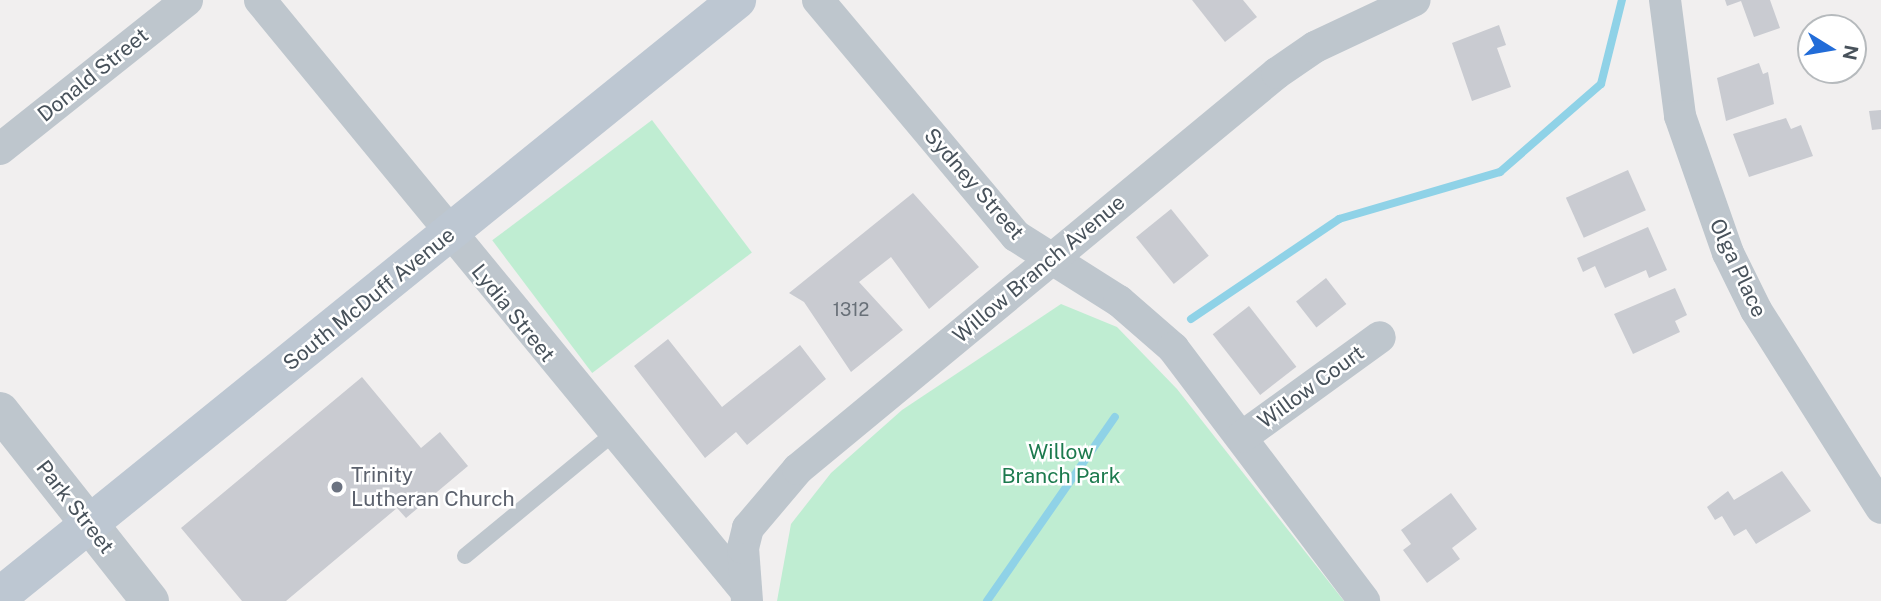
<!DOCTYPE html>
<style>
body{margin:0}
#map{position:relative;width:1881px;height:601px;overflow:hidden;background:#f1efef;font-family:"Public Sans",sans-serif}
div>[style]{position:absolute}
.green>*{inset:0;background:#bfedd2;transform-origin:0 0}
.stream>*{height:8px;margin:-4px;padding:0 4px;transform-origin:4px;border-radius:4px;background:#8fd2e7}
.building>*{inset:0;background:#c9cbd1;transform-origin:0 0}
.service>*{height:16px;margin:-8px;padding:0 8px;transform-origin:8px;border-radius:8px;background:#bec6cd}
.minor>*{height:32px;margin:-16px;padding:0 16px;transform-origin:16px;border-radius:16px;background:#bec6cd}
.tertiary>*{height:38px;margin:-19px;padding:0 19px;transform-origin:19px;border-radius:19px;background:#bec6cd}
.secondary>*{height:38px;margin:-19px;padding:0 19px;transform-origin:19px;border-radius:19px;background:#bdc7d2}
.dots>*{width:19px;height:19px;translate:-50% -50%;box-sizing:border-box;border:4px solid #fff;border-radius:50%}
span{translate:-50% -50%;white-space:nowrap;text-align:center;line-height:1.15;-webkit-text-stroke:5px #fff;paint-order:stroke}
.number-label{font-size:18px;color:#687078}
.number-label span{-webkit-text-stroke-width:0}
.street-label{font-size:21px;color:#48525b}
.park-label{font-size:21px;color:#1c7a4e}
.worship-label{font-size:21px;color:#5b616d}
.left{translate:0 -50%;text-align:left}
.north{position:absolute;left:1797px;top:14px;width:70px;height:70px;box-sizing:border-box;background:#fff;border:2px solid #b6babd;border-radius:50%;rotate:101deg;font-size:19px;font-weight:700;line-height:28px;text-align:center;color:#48525b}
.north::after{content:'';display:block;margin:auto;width:24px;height:32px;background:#226cd8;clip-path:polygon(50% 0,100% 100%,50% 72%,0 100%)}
</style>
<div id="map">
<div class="green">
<i style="left:652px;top:120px;width:166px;height:200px;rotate:53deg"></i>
<i style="clip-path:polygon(1061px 304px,1117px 327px,1177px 389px,1344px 601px,777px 601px,791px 524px,831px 473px,902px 410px)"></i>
</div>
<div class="stream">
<i style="left:1191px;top:319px;width:179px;rotate:-34deg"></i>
<i style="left:1339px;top:219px;width:168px;rotate:-16.3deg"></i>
<i style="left:1500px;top:172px;width:134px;rotate:-41.1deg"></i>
<i style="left:1601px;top:84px;width:87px;rotate:-76deg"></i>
<i style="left:987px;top:601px;width:224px;rotate:-55.2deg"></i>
</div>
<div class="building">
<i style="clip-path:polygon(1192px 0,1243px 0,1257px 17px,1225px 42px)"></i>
<i style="clip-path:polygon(1725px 0,1770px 0,1780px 28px,1754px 37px,1741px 1px,1727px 6px)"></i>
<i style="clip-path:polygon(1499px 25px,1506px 45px,1497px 48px,1511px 87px,1472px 101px,1452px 43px)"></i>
<i style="clip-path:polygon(1759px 63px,1763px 74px,1768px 72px,1774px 104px,1726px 121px,1717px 78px)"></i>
<i style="clip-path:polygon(1881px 110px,1881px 129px,1872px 130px,1869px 111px)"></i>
<i style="clip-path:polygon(1786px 118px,1791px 129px,1801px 125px,1813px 156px,1749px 177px,1733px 134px)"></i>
<i style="left:1628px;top:170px;width:44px;height:68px;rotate:66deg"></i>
<i style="clip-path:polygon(913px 193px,979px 267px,929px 309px,891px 257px,859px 282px,903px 330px,851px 372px,804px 302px,789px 293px)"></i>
<i style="left:1171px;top:209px;width:60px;height:45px;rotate:51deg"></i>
<i style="clip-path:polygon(1648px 227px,1667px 270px,1649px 278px,1646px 270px,1605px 288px,1595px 266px,1583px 272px,1577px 258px)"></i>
<i style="left:1326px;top:278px;width:33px;height:38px;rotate:52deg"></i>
<i style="clip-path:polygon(1675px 288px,1687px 315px,1675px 321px,1680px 332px,1633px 354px,1614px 314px)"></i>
<i style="left:1249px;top:306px;width:77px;height:46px;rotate:52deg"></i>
<i style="clip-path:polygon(668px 339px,722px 407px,800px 345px,826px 379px,747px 445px,736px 432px,705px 458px,634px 366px)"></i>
<i style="clip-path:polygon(362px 377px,421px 448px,440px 432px,468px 466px,406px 518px,397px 508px,286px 601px,242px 601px,181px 528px)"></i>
<i style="clip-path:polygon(1782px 471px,1811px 511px,1756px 544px,1746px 529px,1734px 536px,1722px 516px,1715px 520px,1707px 507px,1728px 491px,1734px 500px)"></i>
<i style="clip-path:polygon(1451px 493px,1477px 529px,1452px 548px,1460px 559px,1427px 583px,1403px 550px,1411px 544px,1401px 530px)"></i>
</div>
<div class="service">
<i style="left:465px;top:556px;width:192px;rotate:-39.5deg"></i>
</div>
<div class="minor">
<i style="left:260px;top:0;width:764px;rotate:50.58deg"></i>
<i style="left:818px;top:0;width:308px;rotate:50deg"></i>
<i style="left:1016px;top:236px;width:122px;rotate:32.3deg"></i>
<i style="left:1119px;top:301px;width:72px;rotate:41deg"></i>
<i style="left:1173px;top:348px;width:317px;rotate:52.9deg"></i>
<i style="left:1665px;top:0;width:117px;rotate:82.6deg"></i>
<i style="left:1680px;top:116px;width:145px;rotate:70.7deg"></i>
<i style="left:1728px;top:253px;width:64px;rotate:63.8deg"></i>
<i style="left:1756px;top:310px;width:234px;rotate:57.7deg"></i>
<i style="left:0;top:149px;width:239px;rotate:-38.5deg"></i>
<i style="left:1242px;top:437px;width:170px;rotate:-35.9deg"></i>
<i style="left:747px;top:601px;width:53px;rotate:-94.3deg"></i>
<i style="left:743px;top:548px;width:21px;rotate:-76deg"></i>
<i style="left:748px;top:528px;width:77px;rotate:-49.7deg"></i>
<i style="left:798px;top:469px;width:621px;rotate:-39.58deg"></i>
<i style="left:1277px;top:73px;width:46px;rotate:-34.4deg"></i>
<i style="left:1315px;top:47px;width:110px;rotate:-25.2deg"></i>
</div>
<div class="tertiary">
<i style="left:0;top:411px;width:242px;rotate:51.7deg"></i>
</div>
<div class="secondary">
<i style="left:0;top:596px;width:948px;rotate:-38.96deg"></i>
</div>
<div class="dots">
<i style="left:337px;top:487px;background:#6b7280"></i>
</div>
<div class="number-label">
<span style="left:851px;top:310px">1312</span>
</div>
<div class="street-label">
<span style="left:93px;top:75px;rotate:-39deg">Donald Street</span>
<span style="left:974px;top:184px;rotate:49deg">Sydney Street</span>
<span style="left:1738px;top:268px;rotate:65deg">Olga Place</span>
<span style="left:1039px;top:269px;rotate:-40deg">Willow Branch Avenue</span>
<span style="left:369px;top:299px;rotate:-39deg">South McDuff Avenue</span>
<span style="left:513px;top:313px;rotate:51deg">Lydia Street</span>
<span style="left:1311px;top:387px;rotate:-36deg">Willow Court</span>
<span style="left:75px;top:507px;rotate:52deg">Park Street</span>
</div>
<div class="park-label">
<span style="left:1061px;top:464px">Willow<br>Branch Park</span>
</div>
<div class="worship-label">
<span class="left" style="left:351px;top:487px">Trinity<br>Lutheran Church</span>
</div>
<div class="north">N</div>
</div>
